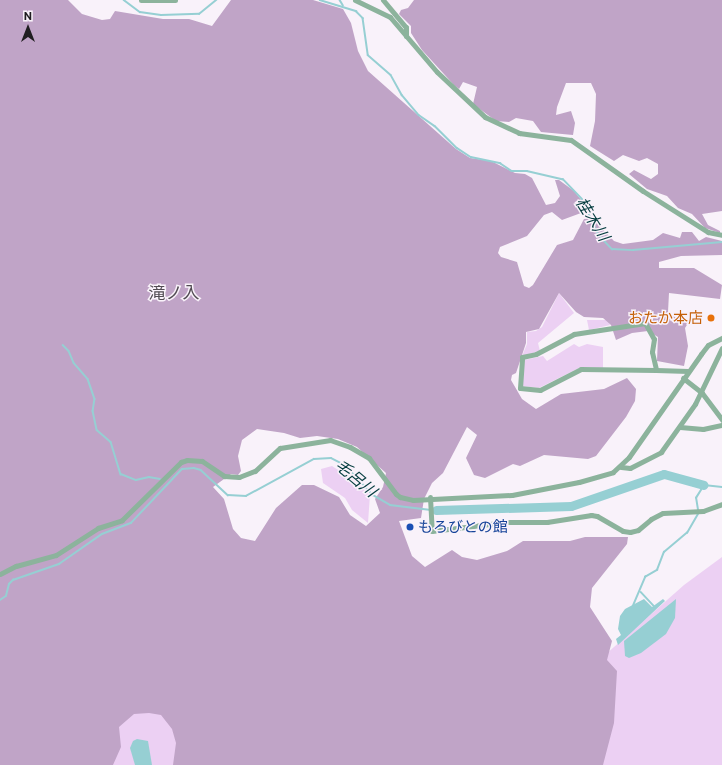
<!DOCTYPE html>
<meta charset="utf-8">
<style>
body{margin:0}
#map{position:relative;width:722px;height:765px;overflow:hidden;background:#f9f2fa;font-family:Commissioner,"Noto Sans JP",sans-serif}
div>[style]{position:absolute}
.green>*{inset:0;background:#ecd0f3}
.forest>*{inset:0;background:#c0a4c7}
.water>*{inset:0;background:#96cfd3}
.stream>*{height:1.5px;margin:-0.75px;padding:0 0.75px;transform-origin:0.75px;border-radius:0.75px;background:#96cfd3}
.river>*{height:9px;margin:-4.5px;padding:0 4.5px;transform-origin:4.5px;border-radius:4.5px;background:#96cfd3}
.minor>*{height:5px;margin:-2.5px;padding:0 2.5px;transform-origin:2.5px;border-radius:2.5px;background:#8cb39c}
.dots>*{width:11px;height:11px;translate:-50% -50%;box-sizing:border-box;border:2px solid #f9f2fa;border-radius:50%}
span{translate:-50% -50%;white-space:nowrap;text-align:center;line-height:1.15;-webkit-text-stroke:3px #f9f2fa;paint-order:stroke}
.food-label{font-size:15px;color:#c56008}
.right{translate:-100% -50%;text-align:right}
.transit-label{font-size:15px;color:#164399}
.left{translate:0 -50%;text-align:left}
.water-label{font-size:16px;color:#033b3e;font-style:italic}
.quarter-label{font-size:17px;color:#524c53}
.north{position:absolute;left:8px;top:8px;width:40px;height:40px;-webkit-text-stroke:3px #f9f2fa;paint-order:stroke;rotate:0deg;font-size:11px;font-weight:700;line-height:16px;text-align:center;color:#201e21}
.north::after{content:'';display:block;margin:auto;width:14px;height:18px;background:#201e21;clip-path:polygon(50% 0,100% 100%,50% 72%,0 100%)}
</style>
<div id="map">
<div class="green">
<i style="clip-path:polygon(559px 293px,574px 313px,538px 343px,540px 351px,522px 356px,527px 344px,527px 332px,536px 331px,542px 327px)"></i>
<i style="clip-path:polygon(587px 320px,608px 320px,610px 325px,589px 330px)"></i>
<i style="clip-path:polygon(574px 344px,579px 347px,587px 344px,603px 347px,603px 368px,581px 367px,539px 388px,522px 386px,524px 360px,543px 356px,547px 361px)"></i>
<i style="clip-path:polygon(332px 466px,352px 479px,370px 495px,368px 523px,352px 510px,345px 498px,323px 483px,321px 469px)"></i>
<i style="clip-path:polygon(722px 557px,722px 765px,593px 765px,605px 655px,684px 585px)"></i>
<i style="clip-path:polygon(136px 708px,162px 708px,205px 765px,93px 765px,99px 730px)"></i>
</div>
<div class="forest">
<i style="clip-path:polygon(evenodd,0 0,68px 0,82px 14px,102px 20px,110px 19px,115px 11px,163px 19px,189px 19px,212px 26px,231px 0,313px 0,343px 9px,351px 23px,358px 51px,368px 71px,456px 149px,470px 158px,491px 161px,515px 173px,525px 174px,532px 178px,546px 205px,555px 203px,560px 196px,555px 180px,559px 180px,574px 191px,582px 201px,584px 209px,581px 213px,562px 220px,552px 212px,544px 215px,527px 236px,500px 247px,498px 253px,501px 257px,517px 262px,524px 286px,529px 288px,533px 285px,557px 245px,573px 240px,584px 219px,592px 218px,614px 241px,623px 244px,653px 240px,663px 233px,680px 238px,682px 232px,692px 232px,699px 241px,706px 237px,722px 241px,722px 255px,681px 256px,659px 262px,659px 268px,694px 268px,722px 285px,720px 299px,669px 293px,668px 312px,676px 318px,690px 320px,685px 328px,688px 346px,684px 366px,657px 361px,658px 337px,648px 331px,632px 333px,616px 340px,611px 325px,603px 318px,584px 317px,576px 312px,559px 293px,539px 329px,526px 332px,526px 343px,516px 373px,512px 375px,511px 380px,522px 399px,536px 409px,561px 394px,604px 389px,627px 378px,636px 389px,635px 401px,626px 417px,596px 456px,588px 459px,544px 455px,520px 466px,513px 464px,485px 478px,474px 475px,466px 458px,477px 435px,467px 427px,443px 473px,432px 483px,424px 499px,421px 518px,399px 521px,412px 556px,425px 567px,452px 550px,462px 557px,477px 560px,507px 551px,523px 541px,570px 541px,585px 537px,628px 537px,627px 544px,592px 588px,590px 607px,612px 641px,607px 660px,617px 671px,614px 723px,603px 765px,173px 765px,176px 743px,172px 729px,161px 715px,149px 713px,134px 714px,119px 727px,121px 747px,113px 765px,0 765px,0 0,257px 429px,284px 433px,300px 438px,317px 436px,338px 439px,357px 447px,386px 473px,383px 487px,375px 499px,380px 513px,366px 526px,350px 515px,339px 497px,314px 485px,302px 485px,276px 508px,255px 541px,241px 538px,233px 529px,224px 499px,213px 487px,231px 474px,238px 475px,241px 471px,238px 456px,242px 440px,257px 429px)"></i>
<i style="clip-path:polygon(414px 0,722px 0,722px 211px,702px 214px,708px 225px,720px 231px,720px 233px,705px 228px,692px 214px,678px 208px,667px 196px,647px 189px,629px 174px,634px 170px,651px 179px,658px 174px,658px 164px,647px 158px,639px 161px,623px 155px,614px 161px,590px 146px,595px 121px,596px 94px,591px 83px,566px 83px,557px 107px,556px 115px,571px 111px,575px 123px,573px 135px,541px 132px,533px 121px,516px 118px,509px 122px,496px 121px,473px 104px,477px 87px,463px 82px,459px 89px,454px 85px,422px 50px,411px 33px,411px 26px,399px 14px,401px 10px,408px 8px)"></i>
</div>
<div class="water">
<i style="clip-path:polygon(644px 599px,652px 607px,663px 599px,665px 601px,618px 645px,616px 639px,621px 635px,618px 629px,620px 616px,625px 609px)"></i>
<i style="clip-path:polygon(676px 599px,675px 618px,666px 634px,641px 653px,629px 658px,625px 656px,624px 641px)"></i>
<i style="clip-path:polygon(137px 739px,148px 741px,152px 765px,135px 765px,130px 748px,133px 741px)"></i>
</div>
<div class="stream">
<i style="left:124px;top:0;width:20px;rotate:37deg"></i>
<i style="left:140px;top:12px;width:21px;rotate:8deg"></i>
<i style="left:161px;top:15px;width:38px;rotate:-2deg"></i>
<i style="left:199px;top:14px;width:22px;rotate:-39deg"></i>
<i style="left:320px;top:0;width:38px;rotate:17deg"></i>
<i style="left:356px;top:11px;width:10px;rotate:45deg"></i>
<i style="left:363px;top:18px;width:37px;rotate:82deg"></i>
<i style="left:368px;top:55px;width:30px;rotate:41deg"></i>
<i style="left:391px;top:75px;width:23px;rotate:61deg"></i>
<i style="left:402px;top:95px;width:26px;rotate:50deg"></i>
<i style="left:419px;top:115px;width:19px;rotate:35deg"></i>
<i style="left:435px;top:126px;width:31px;rotate:45deg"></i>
<i style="left:457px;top:148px;width:17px;rotate:33deg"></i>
<i style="left:471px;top:157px;width:30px;rotate:12deg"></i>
<i style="left:500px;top:163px;width:14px;rotate:34deg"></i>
<i style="left:512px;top:171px;width:15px"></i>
<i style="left:527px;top:171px;width:37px;rotate:13deg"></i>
<i style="left:563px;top:179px;width:28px;rotate:46deg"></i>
<i style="left:582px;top:199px;width:38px;rotate:65deg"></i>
<i style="left:598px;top:234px;width:21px;rotate:47deg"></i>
<i style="left:612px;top:249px;width:21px;rotate:3deg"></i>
<i style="left:633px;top:250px;width:89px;rotate:-5.1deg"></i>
<i style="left:340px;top:0;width:6px;rotate:59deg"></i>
<i style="left:63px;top:345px;width:8px;rotate:45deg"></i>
<i style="left:69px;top:351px;width:13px;rotate:67deg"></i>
<i style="left:74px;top:363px;width:21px;rotate:49deg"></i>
<i style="left:88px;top:379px;width:21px;rotate:71deg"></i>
<i style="left:95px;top:399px;width:12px;rotate:99deg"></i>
<i style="left:93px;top:411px;width:19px;rotate:78deg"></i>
<i style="left:97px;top:430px;width:18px;rotate:41deg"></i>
<i style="left:111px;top:442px;width:34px;rotate:73deg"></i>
<i style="left:121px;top:474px;width:16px;rotate:22deg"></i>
<i style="left:136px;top:480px;width:13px;rotate:-13deg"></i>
<i style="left:149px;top:477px;width:11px;rotate:10deg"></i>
<i style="left:698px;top:510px;width:12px;rotate:-99deg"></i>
<i style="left:696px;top:498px;width:15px;rotate:-58deg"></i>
<i style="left:704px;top:485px;width:18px;rotate:6deg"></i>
<i style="left:641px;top:592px;width:19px;rotate:47deg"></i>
<i style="left:0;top:600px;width:7px;rotate:-34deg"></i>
<i style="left:6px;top:596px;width:12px;rotate:-76deg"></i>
<i style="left:9px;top:584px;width:6px;rotate:-45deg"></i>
<i style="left:13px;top:580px;width:49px;rotate:-19.2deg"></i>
<i style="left:59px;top:564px;width:52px;rotate:-34.9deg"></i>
<i style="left:102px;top:534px;width:31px;rotate:-21deg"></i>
<i style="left:131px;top:523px;width:74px;rotate:-46.6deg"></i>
<i style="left:182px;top:469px;width:12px;rotate:-5deg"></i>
<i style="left:194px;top:468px;width:7px;rotate:16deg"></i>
<i style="left:201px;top:470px;width:37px;rotate:43deg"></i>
<i style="left:228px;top:495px;width:18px;rotate:3deg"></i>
<i style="left:246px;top:496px;width:77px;rotate:-28.6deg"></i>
<i style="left:314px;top:459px;width:17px;rotate:-3deg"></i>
<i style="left:331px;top:458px;width:16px;rotate:27deg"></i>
<i style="left:345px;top:465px;width:41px;rotate:47deg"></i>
<i style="left:373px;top:495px;width:20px;rotate:30deg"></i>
<i style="left:390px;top:505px;width:39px;rotate:7deg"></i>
<i style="left:632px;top:608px;width:34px;rotate:-67deg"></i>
<i style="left:645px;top:577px;width:14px;rotate:-30deg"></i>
<i style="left:657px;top:570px;width:19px;rotate:-69deg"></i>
<i style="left:664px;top:552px;width:30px;rotate:-40deg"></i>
<i style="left:687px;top:533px;width:22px;rotate:-60deg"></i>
</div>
<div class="river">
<i style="left:436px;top:510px;width:135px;rotate:-1.7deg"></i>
<i style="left:571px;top:506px;width:98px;rotate:-19deg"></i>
<i style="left:664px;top:474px;width:41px;rotate:15.4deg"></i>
</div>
<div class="minor">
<i style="left:141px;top:0;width:34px"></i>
<i style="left:355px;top:0;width:39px;rotate:26deg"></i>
<i style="left:390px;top:17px;width:72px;rotate:49.5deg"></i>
<i style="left:437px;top:72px;width:66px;rotate:43.2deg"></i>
<i style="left:485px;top:117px;width:38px;rotate:25deg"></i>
<i style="left:519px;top:133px;width:52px;rotate:7.7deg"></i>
<i style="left:571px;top:140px;width:88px;rotate:35.3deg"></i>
<i style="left:643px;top:191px;width:77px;rotate:32.2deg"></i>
<i style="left:708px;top:232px;width:14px;rotate:12deg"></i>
<i style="left:383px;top:0;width:35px;rotate:50deg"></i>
<i style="left:406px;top:27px;width:9px;rotate:90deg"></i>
<i style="left:645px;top:323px;width:18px;rotate:61deg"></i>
<i style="left:654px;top:339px;width:13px;rotate:99deg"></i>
<i style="left:652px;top:352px;width:18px;rotate:77deg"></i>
<i style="left:656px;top:370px;width:75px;rotate:-179.2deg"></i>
<i style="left:581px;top:369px;width:46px;rotate:152.9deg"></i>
<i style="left:540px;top:390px;width:20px;rotate:-174deg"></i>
<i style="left:520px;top:388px;width:31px;rotate:-86deg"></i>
<i style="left:522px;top:357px;width:14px;rotate:-12deg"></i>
<i style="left:536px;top:354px;width:43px;rotate:-27.8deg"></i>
<i style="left:574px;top:334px;width:72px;rotate:-8.8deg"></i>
<i style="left:656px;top:370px;width:32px;rotate:2deg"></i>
<i style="left:683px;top:378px;width:24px;rotate:38deg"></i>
<i style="left:702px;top:393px;width:34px;rotate:53deg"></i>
<i style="left:680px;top:427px;width:23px;rotate:5deg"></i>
<i style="left:703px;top:429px;width:19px;rotate:-12deg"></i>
<i style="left:621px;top:467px;width:9px;rotate:6deg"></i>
<i style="left:630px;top:468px;width:35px;rotate:-27deg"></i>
<i style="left:661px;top:452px;width:59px;rotate:-54.7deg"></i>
<i style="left:695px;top:404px;width:62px;rotate:-64.3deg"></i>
<i style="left:430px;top:497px;width:34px;rotate:87deg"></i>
<i style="left:432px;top:531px;width:75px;rotate:-6.9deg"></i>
<i style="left:506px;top:522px;width:41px"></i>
<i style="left:547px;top:522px;width:45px;rotate:-9deg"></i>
<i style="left:591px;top:515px;width:6px;rotate:9deg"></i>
<i style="left:597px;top:516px;width:30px;rotate:30deg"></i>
<i style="left:623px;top:531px;width:7px;rotate:8deg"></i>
<i style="left:630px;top:532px;width:8px;rotate:-14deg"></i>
<i style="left:638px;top:530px;width:17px;rotate:-40deg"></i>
<i style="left:651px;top:519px;width:13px;rotate:-27deg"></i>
<i style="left:663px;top:513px;width:40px;rotate:-2.9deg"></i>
<i style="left:703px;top:511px;width:20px;rotate:-20deg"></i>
<i style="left:0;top:574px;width:18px;rotate:-27deg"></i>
<i style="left:16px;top:566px;width:41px;rotate:-15.4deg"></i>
<i style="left:56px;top:555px;width:50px;rotate:-32.7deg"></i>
<i style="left:98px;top:528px;width:25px;rotate:-18deg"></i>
<i style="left:122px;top:520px;width:83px;rotate:-44.5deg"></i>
<i style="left:181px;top:462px;width:6px;rotate:-18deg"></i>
<i style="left:187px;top:460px;width:15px;rotate:4deg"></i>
<i style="left:202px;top:461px;width:27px;rotate:34deg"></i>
<i style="left:224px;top:476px;width:15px;rotate:4deg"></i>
<i style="left:239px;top:477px;width:17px;rotate:-21deg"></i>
<i style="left:255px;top:471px;width:34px;rotate:-43deg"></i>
<i style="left:280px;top:448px;width:51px;rotate:-9.1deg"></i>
<i style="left:330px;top:440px;width:21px;rotate:19deg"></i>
<i style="left:350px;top:447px;width:22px;rotate:30deg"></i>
<i style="left:369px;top:458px;width:45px;rotate:53.1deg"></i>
<i style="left:396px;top:494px;width:5px;rotate:37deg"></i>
<i style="left:400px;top:497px;width:13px;rotate:13deg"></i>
<i style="left:413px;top:500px;width:99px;rotate:-2.9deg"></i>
<i style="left:512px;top:495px;width:68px;rotate:-11deg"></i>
<i style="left:579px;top:482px;width:35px;rotate:-16deg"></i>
<i style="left:613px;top:472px;width:22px;rotate:-43deg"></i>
<i style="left:629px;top:457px;width:126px;rotate:-55deg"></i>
<i style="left:701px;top:354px;width:11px;rotate:-52deg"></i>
<i style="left:708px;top:345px;width:16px;rotate:-27deg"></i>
</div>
<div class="dots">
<i style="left:711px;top:318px;background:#e8710a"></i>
<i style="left:410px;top:527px;background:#1a4fb4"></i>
</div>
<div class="food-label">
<span class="right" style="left:703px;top:318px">おたか本店</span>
</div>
<div class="transit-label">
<span class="left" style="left:418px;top:527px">もろびとの館</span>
</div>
<div class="water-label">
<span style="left:593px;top:219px;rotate:58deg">桂木川</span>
<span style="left:356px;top:478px;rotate:40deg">毛呂川</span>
</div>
<div class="quarter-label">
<span style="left:174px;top:293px">滝ノ入</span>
</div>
<div class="north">N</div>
</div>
